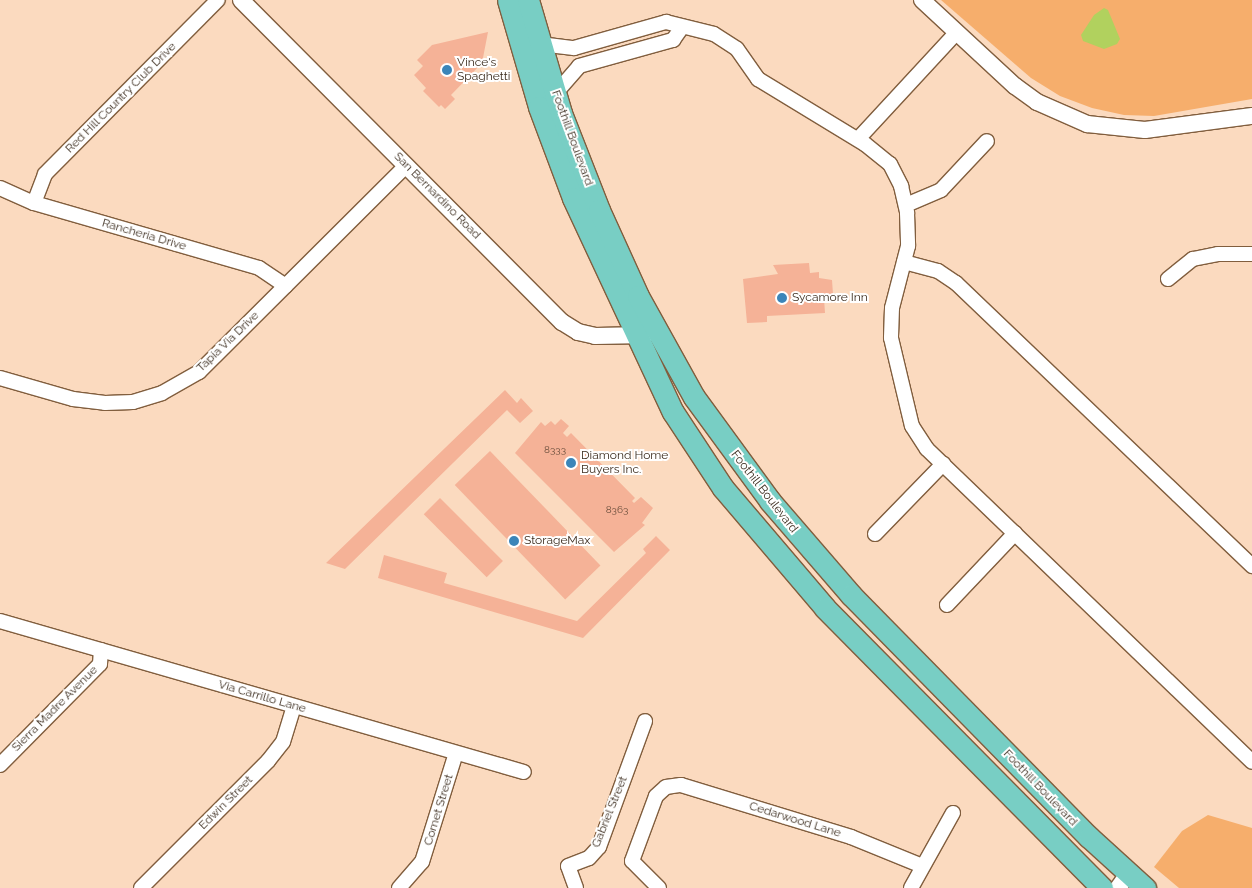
<!DOCTYPE html>
<style>
body{margin:0}
#map{position:relative;width:1252px;height:888px;overflow:hidden;background:#fbdabf;font-family:Raleway,sans-serif}
div>[style]{position:absolute}
.green>*{inset:0;background:#f6ae6c}
.water>*{inset:0;background:#b1d15e}
.building>*{inset:0;background:#f5b297;transform-origin:0 0}
.roads{filter:drop-shadow(1px 0 #815e3e) drop-shadow(-1px 0 #815e3e) drop-shadow(0 1px #815e3e) drop-shadow(0 -1px #815e3e)}
.minor>*{height:14px;margin:-7px;padding:0 7px;transform-origin:7px;border-radius:7px;background:#fff}
.tertiary>*{height:16px;margin:-8px;padding:0 8px;transform-origin:8px;border-radius:8px;background:#fff}
.primary>*{height:21px;margin:-10.5px;padding:0 10.5px;transform-origin:10.5px;border-radius:10.5px;background:#78cec4}
.dots>*{width:14px;height:14px;translate:-50% -50%;box-sizing:border-box;border:2px solid #fff;border-radius:50%}
span{translate:-50% -50%;white-space:nowrap;text-align:center;line-height:1.15;-webkit-text-stroke:4px #fff;paint-order:stroke}
.number-label{font-size:10px;color:#6a4e3c}
.number-label span{-webkit-text-stroke-width:0}
.poi-label{font-size:12px;color:#3b2c1e}
.left{translate:0 -50%;text-align:left}
.street-label{font-size:12px;color:#3b2c1e}
</style>
<div id="map">
<div class="green">
<i style="clip-path:polygon(941px 0,1252px 0,1252px 99px,1154px 116px,1124px 115px,1092px 108px,1060px 96px,1031px 78px)"></i>
<i style="clip-path:polygon(1208px 815px,1252px 828px,1252px 888px,1179px 888px,1154px 867px,1182px 831px)"></i>
</div>
<div class="water">
<i style="clip-path:polygon(1104px 8px,1108px 10px,1120px 39px,1117px 44px,1104px 49px,1083px 41px,1081px 35px,1094px 15px)"></i>
</div>
<div class="building">
<i style="clip-path:polygon(488px 32px,482px 63px,451px 95px,455px 99px,445px 109px,441px 105px,439px 107px,423px 91px,426px 88px,414px 75px,423px 66px,417px 60px,432px 45px)"></i>
<i style="clip-path:polygon(809px 263px,810px 273px,819px 272px,819px 278px,832px 280px,833px 294px,824px 298px,825px 313px,767px 316px,767px 322px,747px 323px,743px 279px,778px 274px,773px 265px)"></i>
<i style="clip-path:polygon(505px 390px,517px 403px,521px 398px,533px 411px,520px 423px,507px 410px,345px 569px,326px 563px)"></i>
<i style="clip-path:polygon(561px 419px,569px 426px,563px 433px,567px 437px,571px 433px,635px 498px,632px 501px,634px 503px,641px 497px,653px 508px,642px 523px,645px 525px,614px 552px,515px 453px,541px 422px,545px 426px,551px 421px,555px 425px)"></i>
<i style="left:490px;top:451px;width:159px;height:49px;rotate:46deg"></i>
<i style="left:440px;top:498px;width:89px;height:23px;rotate:45deg"></i>
<i style="clip-path:polygon(656px 536px,670px 550px,583px 638px,378px 578px,384px 555px,447px 573px,444px 583px,577px 621px,646px 553px,643px 549px)"></i>
</div>
<div class="roads">
<div class="minor">
<i style="left:540px;top:44px;width:34px;rotate:7deg"></i>
<i style="left:574px;top:48px;width:96px;rotate:-15.8deg"></i>
<i style="left:666px;top:22px;width:49px;rotate:14deg"></i>
<i style="left:714px;top:34px;width:27px;rotate:33deg"></i>
<i style="left:737px;top:49px;width:37px;rotate:55deg"></i>
<i style="left:758px;top:79px;width:125px;rotate:31.3deg"></i>
<i style="left:865px;top:144px;width:32px;rotate:39deg"></i>
<i style="left:890px;top:164px;width:25px;rotate:63deg"></i>
<i style="left:901px;top:186px;width:28px;rotate:77deg"></i>
<i style="left:907px;top:213px;width:33px;rotate:88deg"></i>
<i style="left:908px;top:246px;width:64px;rotate:104.5deg"></i>
<i style="left:892px;top:308px;width:30px;rotate:92deg"></i>
<i style="left:891px;top:338px;width:90px;rotate:76.6deg"></i>
<i style="left:912px;top:426px;width:27px;rotate:57deg"></i>
<i style="left:927px;top:449px;width:451px;rotate:43.9deg"></i>
<i style="left:555px;top:94px;width:37px;rotate:-49deg"></i>
<i style="left:579px;top:66px;width:98px;rotate:-15.5deg"></i>
<i style="left:673px;top:40px;width:16px;rotate:-55deg"></i>
<i style="left:858px;top:139px;width:144px;rotate:-47.2deg"></i>
<i style="left:0;top:188px;width:37px;rotate:24deg"></i>
<i style="left:34px;top:203px;width:234px;rotate:16.1deg"></i>
<i style="left:259px;top:268px;width:32px;rotate:34deg"></i>
<i style="left:34px;top:203px;width:31px;rotate:-69deg"></i>
<i style="left:45px;top:174px;width:245px;rotate:-45.2deg"></i>
<i style="left:906px;top:205px;width:38px;rotate:-23deg"></i>
<i style="left:941px;top:190px;width:67px;rotate:-46.8deg"></i>
<i style="left:904px;top:262px;width:35px;rotate:15deg"></i>
<i style="left:938px;top:271px;width:22px;rotate:34deg"></i>
<i style="left:956px;top:283px;width:410px;rotate:43.7deg"></i>
<i style="left:1168px;top:279px;width:32px;rotate:-39deg"></i>
<i style="left:1193px;top:259px;width:25px;rotate:-11deg"></i>
<i style="left:1218px;top:254px;width:34px"></i>
<i style="left:0;top:378px;width:76px;rotate:16deg"></i>
<i style="left:73px;top:399px;width:32px;rotate:7deg"></i>
<i style="left:105px;top:403px;width:28px;rotate:-2deg"></i>
<i style="left:133px;top:402px;width:30px;rotate:-17deg"></i>
<i style="left:162px;top:393px;width:43px;rotate:-29.6deg"></i>
<i style="left:199px;top:372px;width:293px;rotate:-44.9deg"></i>
<i style="left:875px;top:534px;width:98px;rotate:-45.8deg"></i>
<i style="left:947px;top:605px;width:99px;rotate:-46.6deg"></i>
<i style="left:0;top:621px;width:545px;rotate:16.08deg"></i>
<i style="left:0;top:765px;width:142px;rotate:-45.3deg"></i>
<i style="left:100px;top:664px;width:14px;rotate:-86deg"></i>
<i style="left:141px;top:888px;width:180px;rotate:-45deg"></i>
<i style="left:268px;top:761px;width:24px;rotate:-52deg"></i>
<i style="left:283px;top:742px;width:37px;rotate:-73deg"></i>
<i style="left:399px;top:888px;width:35px;rotate:-49deg"></i>
<i style="left:422px;top:862px;width:114px;rotate:-72.7deg"></i>
<i style="left:576px;top:888px;width:23px;rotate:-110deg"></i>
<i style="left:568px;top:866px;width:22px;rotate:-21deg"></i>
<i style="left:589px;top:858px;width:15px;rotate:-48deg"></i>
<i style="left:599px;top:847px;width:134px;rotate:-69.9deg"></i>
<i style="left:659px;top:888px;width:38px;rotate:-135deg"></i>
<i style="left:632px;top:861px;width:69px;rotate:-69.7deg"></i>
<i style="left:656px;top:796px;width:13px;rotate:-42deg"></i>
<i style="left:666px;top:787px;width:15px;rotate:-8deg"></i>
<i style="left:681px;top:785px;width:178px;rotate:17deg"></i>
<i style="left:851px;top:837px;width:77px;rotate:22.2deg"></i>
<i style="left:911px;top:888px;width:86px;rotate:-60.8deg"></i>
</div>
<div class="tertiary">
<i style="left:241px;top:0;width:455px;rotate:45.1deg"></i>
<i style="left:562px;top:322px;width:19px;rotate:32deg"></i>
<i style="left:578px;top:332px;width:17px;rotate:13deg"></i>
<i style="left:595px;top:336px;width:51px;rotate:-1.1deg"></i>
<i style="left:922px;top:0;width:127px;rotate:42.8deg"></i>
<i style="left:1015px;top:86px;width:27px;rotate:36deg"></i>
<i style="left:1037px;top:102px;width:55px;rotate:23.7deg"></i>
<i style="left:1087px;top:124px;width:58px;rotate:5.9deg"></i>
<i style="left:1145px;top:130px;width:108px;rotate:-7.5deg"></i>
<i style="left:1118px;top:888px;width:17px;rotate:-54deg"></i>
</div>
<div class="primary">
<i style="left:508px;top:0;width:111px;rotate:73.8deg"></i>
<i style="left:539px;top:107px;width:97px;rotate:69.5deg"></i>
<i style="left:573px;top:198px;width:236px;rotate:65deg"></i>
<i style="left:673px;top:412px;width:91px;rotate:56.7deg"></i>
<i style="left:723px;top:488px;width:157px;rotate:49.6deg"></i>
<i style="left:825px;top:608px;width:394px;rotate:45.3deg"></i>
<i style="left:528px;top:0;width:118px;rotate:73.7deg"></i>
<i style="left:561px;top:113px;width:104px;rotate:68.6deg"></i>
<i style="left:599px;top:210px;width:94px;rotate:65.6deg"></i>
<i style="left:638px;top:296px;width:115px;rotate:61deg"></i>
<i style="left:694px;top:397px;width:129px;rotate:53.8deg"></i>
<i style="left:770px;top:501px;width:124px;rotate:49.2deg"></i>
<i style="left:851px;top:595px;width:339px;rotate:45.5deg"></i>
<i style="left:1089px;top:837px;width:76px;rotate:42.3deg"></i>
</div>
</div>
<div class="dots">
<i style="left:447px;top:70px;background:#3b85b9"></i>
<i style="left:782px;top:298px;background:#3b85b9"></i>
<i style="left:571px;top:463px;background:#3b85b9"></i>
<i style="left:514px;top:541px;background:#3b85b9"></i>
</div>
<div class="number-label">
<span style="left:555px;top:450px">8333</span>
<span style="left:617px;top:510px">8363</span>
</div>
<div class="poi-label">
<span class="left" style="left:457px;top:70px">Vince's<br>Spaghetti</span>
<span class="left" style="left:792px;top:298px">Sycamore Inn</span>
<span class="left" style="left:581px;top:463px">Diamond Home<br>Buyers Inc.</span>
<span class="left" style="left:524px;top:541px">StorageMax</span>
</div>
<div class="street-label">
<span style="left:121px;top:98px;rotate:-45deg">Red Hill Country Club Drive</span>
<span style="left:572px;top:138px;rotate:70deg">Foothill Boulevard</span>
<span style="left:437px;top:196px;rotate:45deg">San Bernardino Road</span>
<span style="left:144px;top:235px;rotate:16deg">Rancheria Drive</span>
<span style="left:228px;top:342px;rotate:-44deg">Tapia Via Drive</span>
<span style="left:764px;top:492px;rotate:52deg">Foothill Boulevard</span>
<span style="left:262px;top:697px;rotate:16deg">Via Carrillo Lane</span>
<span style="left:55px;top:709px;rotate:-45deg">Sierra Madre Avenue</span>
<span style="left:1040px;top:788px;rotate:46deg">Foothill Boulevard</span>
<span style="left:226px;top:803px;rotate:-45deg">Edwin Street</span>
<span style="left:439px;top:810px;rotate:-73deg">Comet Street</span>
<span style="left:610px;top:812px;rotate:-68deg">Gabriel Street</span>
<span style="left:795px;top:820px;rotate:17deg">Cedarwood Lane</span>
</div>
</div>
